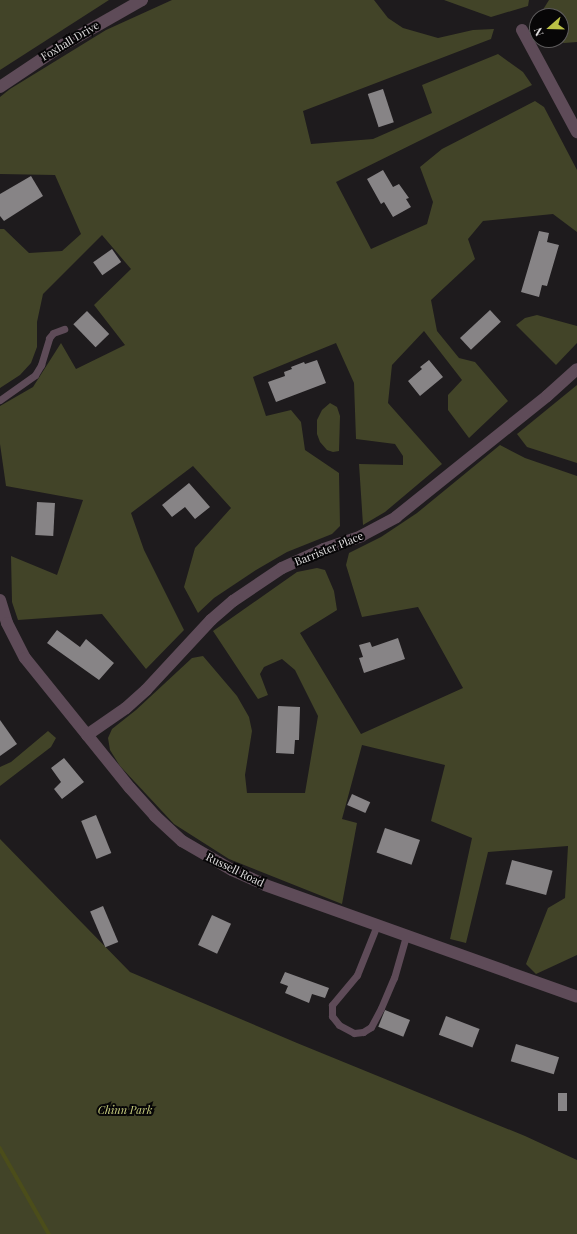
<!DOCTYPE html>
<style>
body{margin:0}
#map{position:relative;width:577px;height:1234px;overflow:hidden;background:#1e1b1d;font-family:"Playfair Display",serif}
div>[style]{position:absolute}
.green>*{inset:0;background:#424428}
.stream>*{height:3.5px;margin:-1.75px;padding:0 1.75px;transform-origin:1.75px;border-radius:1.75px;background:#4b4d1a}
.building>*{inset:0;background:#878486;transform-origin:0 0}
.lane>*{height:7px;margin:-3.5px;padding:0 3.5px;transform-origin:3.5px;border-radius:3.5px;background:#5e4b58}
.street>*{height:12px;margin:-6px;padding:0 6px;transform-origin:6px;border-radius:6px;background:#5e4b58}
span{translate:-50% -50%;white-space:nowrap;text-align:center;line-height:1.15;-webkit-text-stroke:4px #070607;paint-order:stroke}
.street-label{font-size:11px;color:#e0dedf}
.park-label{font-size:11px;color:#c8ce7f;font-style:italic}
.north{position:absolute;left:529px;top:8px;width:40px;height:40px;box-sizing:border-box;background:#070607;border:1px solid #5e5c5d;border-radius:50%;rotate:250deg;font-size:11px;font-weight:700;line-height:16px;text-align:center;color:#e0dedf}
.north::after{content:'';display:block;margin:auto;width:14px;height:18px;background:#bac045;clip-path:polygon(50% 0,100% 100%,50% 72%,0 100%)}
</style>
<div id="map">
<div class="green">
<i style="clip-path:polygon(0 0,109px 0,0 70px)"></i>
<i style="clip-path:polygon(172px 0,374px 0,388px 18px,403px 28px,438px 38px,473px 30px,494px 29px,491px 39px,303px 111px,311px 144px,373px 139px,432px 113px,422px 85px,498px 54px,523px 72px,532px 85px,336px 182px,371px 249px,427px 224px,433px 202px,420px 167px,442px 149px,535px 101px,544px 107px,577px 170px,577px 232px,553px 214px,483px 221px,468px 239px,475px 259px,431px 300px,437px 331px,459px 358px,475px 362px,508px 401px,469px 438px,448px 410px,448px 395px,462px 380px,424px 331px,392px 365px,388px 403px,442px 464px,385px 512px,363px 525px,359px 464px,403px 465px,403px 456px,395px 444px,356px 439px,354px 383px,336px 343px,253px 377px,266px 416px,291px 410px,301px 422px,305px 450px,339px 473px,340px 526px,332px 534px,287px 552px,256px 570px,214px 598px,198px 613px,184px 587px,195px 548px,231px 508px,193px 466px,131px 513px,144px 550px,184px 630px,146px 669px,102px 614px,18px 620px,12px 602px,11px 556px,57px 575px,83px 500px,6px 486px,0 444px,0 406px,33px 387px,61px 343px,76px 369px,125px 345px,94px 305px,131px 269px,102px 235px,43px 294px,37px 322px,37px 347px,31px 363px,20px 375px,0 388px,0 229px,4px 229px,29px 253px,62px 251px,81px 234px,55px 175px,0 174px,0 97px,10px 89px,106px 30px)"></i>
<i style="clip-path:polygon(444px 0,529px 0,528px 6px,491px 17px)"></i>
<i style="clip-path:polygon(549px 0,577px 0,577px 42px,564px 43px,556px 40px,561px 40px,561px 16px,539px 16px)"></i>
<i style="clip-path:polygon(537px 315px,577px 326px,577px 343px,556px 365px,516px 325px,525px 318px)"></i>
<i style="clip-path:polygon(577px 385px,577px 463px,527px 447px,517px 434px)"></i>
<i style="clip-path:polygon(330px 403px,337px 407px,340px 416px,339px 451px,333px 452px,327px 450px,320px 442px,317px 434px,317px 420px,322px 410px)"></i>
<i style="clip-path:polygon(500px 445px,525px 458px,577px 476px,577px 955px,536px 974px,526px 964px,548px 908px,565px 898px,568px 846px,488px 852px,466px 943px,450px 939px,472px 838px,431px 821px,445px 765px,362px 745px,342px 819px,357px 823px,342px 904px,229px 859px,174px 824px,120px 766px,110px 750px,108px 738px,112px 729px,136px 710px,192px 658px,203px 656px,237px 696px,249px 717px,252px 731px,245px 775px,247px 793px,305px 793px,318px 716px,295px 670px,282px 659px,264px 667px,260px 674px,268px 695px,258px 699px,213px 631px,297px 572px,317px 568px,325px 570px,334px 591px,337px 610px,300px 633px,361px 734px,463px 688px,418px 607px,362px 617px,346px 565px,349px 553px,381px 537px,417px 513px)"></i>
<i style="clip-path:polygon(48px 731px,56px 738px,51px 747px,0 786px,0 767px,11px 762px)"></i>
<i style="clip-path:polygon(0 839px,130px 972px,297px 1043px,525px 1136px,577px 1160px,577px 1234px,0 1234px)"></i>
</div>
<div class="stream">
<i style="left:0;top:1148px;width:99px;rotate:60.3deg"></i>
</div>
<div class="building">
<i style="left:383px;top:89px;width:35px;height:16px;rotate:72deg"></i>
<i style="clip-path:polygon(383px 170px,393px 187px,399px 184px,409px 198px,406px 199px,411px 207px,393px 217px,384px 202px,381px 204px,367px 179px)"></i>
<i style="clip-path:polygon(31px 176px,43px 196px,4px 221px,0 216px,0 194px)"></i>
<i style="clip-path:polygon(539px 231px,549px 233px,547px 242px,559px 245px,547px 286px,542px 285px,539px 297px,521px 292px)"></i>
<i style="left:112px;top:249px;width:16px;height:23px;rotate:55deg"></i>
<i style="left:490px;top:310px;width:16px;height:41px;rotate:47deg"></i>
<i style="left:87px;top:311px;width:32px;height:19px;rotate:46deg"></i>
<i style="clip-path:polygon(317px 360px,326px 383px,276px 402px,268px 382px,285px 376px,284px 372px,292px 369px,291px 367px,304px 362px,305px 364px)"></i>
<i style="clip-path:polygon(429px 360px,443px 377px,420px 396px,408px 381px,422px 369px,420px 367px)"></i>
<i style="clip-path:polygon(189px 483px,210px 507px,195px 519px,185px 507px,172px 517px,162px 505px)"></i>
<i style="left:37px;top:502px;width:18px;height:33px;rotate:3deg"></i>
<i style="clip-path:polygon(57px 630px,80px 647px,86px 639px,114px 663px,99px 680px,47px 643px)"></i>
<i style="clip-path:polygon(398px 638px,405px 659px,364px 673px,359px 658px,363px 657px,359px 645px,370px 642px,372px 647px)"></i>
<i style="clip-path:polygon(278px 706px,300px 707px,299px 740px,295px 740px,294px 754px,276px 753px)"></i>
<i style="clip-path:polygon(0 720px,17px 744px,0 756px)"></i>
<i style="clip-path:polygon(64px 758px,84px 782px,62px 799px,54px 789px,61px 782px,51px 768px)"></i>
<i style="left:352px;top:794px;width:20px;height:12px;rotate:24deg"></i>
<i style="left:96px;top:815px;width:41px;height:16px;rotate:68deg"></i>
<i style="left:385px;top:828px;width:37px;height:26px;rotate:19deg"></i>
<i style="left:512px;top:860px;width:42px;height:25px;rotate:15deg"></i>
<i style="left:103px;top:906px;width:39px;height:14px;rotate:67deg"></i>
<i style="left:212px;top:915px;width:21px;height:33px;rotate:25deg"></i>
<i style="clip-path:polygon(285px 972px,329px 988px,325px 998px,312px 994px,309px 1003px,285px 993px,288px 986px,280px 983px)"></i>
<i style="left:385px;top:1010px;width:27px;height:18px;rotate:22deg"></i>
<i style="left:446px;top:1016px;width:36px;height:20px;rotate:21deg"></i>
<i style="left:516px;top:1044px;width:45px;height:18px;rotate:17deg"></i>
<i style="left:558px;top:1093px;width:9px;height:18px"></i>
</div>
<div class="lane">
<i style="left:0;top:400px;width:43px;rotate:-35.5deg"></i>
<i style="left:35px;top:375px;width:12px;rotate:-59deg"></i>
<i style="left:41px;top:365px;width:28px;rotate:-73deg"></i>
<i style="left:49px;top:338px;width:6px;rotate:-51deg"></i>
<i style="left:53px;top:333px;width:12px;rotate:-20deg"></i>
<i style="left:377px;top:925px;width:54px;rotate:111.8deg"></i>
<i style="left:357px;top:975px;width:39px;rotate:130deg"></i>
<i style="left:332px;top:1005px;width:11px;rotate:90deg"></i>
<i style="left:332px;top:1016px;width:11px;rotate:52deg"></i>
<i style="left:339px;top:1025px;width:17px;rotate:28deg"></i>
<i style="left:354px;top:1033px;width:9px;rotate:-6deg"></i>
<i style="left:363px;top:1032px;width:9px;rotate:-32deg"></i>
<i style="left:371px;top:1027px;width:21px;rotate:-62deg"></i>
<i style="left:381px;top:1008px;width:33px;rotate:-67deg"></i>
<i style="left:394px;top:978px;width:44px;rotate:-74.1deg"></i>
</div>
<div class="street">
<i style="left:522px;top:30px;width:116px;rotate:61.7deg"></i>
<i style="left:0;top:87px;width:76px;rotate:-33.7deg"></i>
<i style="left:63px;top:45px;width:91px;rotate:-29.7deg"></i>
<i style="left:0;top:600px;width:24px;rotate:73deg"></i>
<i style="left:7px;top:623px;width:39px;rotate:63deg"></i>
<i style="left:25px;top:658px;width:167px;rotate:51.1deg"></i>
<i style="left:130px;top:788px;width:38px;rotate:48deg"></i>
<i style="left:155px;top:816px;width:37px;rotate:43deg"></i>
<i style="left:182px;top:841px;width:58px;rotate:30.1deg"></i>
<i style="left:232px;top:870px;width:36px;rotate:24deg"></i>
<i style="left:265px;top:885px;width:331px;rotate:19.7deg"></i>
<i style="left:87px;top:735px;width:47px;rotate:-34.7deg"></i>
<i style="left:126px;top:708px;width:27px;rotate:-42deg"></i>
<i style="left:146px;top:690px;width:96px;rotate:-47.1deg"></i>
<i style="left:211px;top:620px;width:29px;rotate:-41deg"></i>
<i style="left:233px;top:601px;width:59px;rotate:-34deg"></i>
<i style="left:282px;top:568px;width:46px;rotate:-24.3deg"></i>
<i style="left:324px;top:549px;width:39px;rotate:-19deg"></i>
<i style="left:361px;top:536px;width:40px;rotate:-28deg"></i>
<i style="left:396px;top:517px;width:193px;rotate:-38.7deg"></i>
<i style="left:547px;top:396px;width:40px;rotate:-42deg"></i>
</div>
<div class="street-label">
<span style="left:70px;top:41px;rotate:-31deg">Foxhall Drive</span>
<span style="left:329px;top:549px;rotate:-22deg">Barrister Place</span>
<span style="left:235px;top:870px;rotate:26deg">Russell Road</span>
</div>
<div class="park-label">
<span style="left:125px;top:1110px">Chinn Park</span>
</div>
<div class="north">N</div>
</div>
